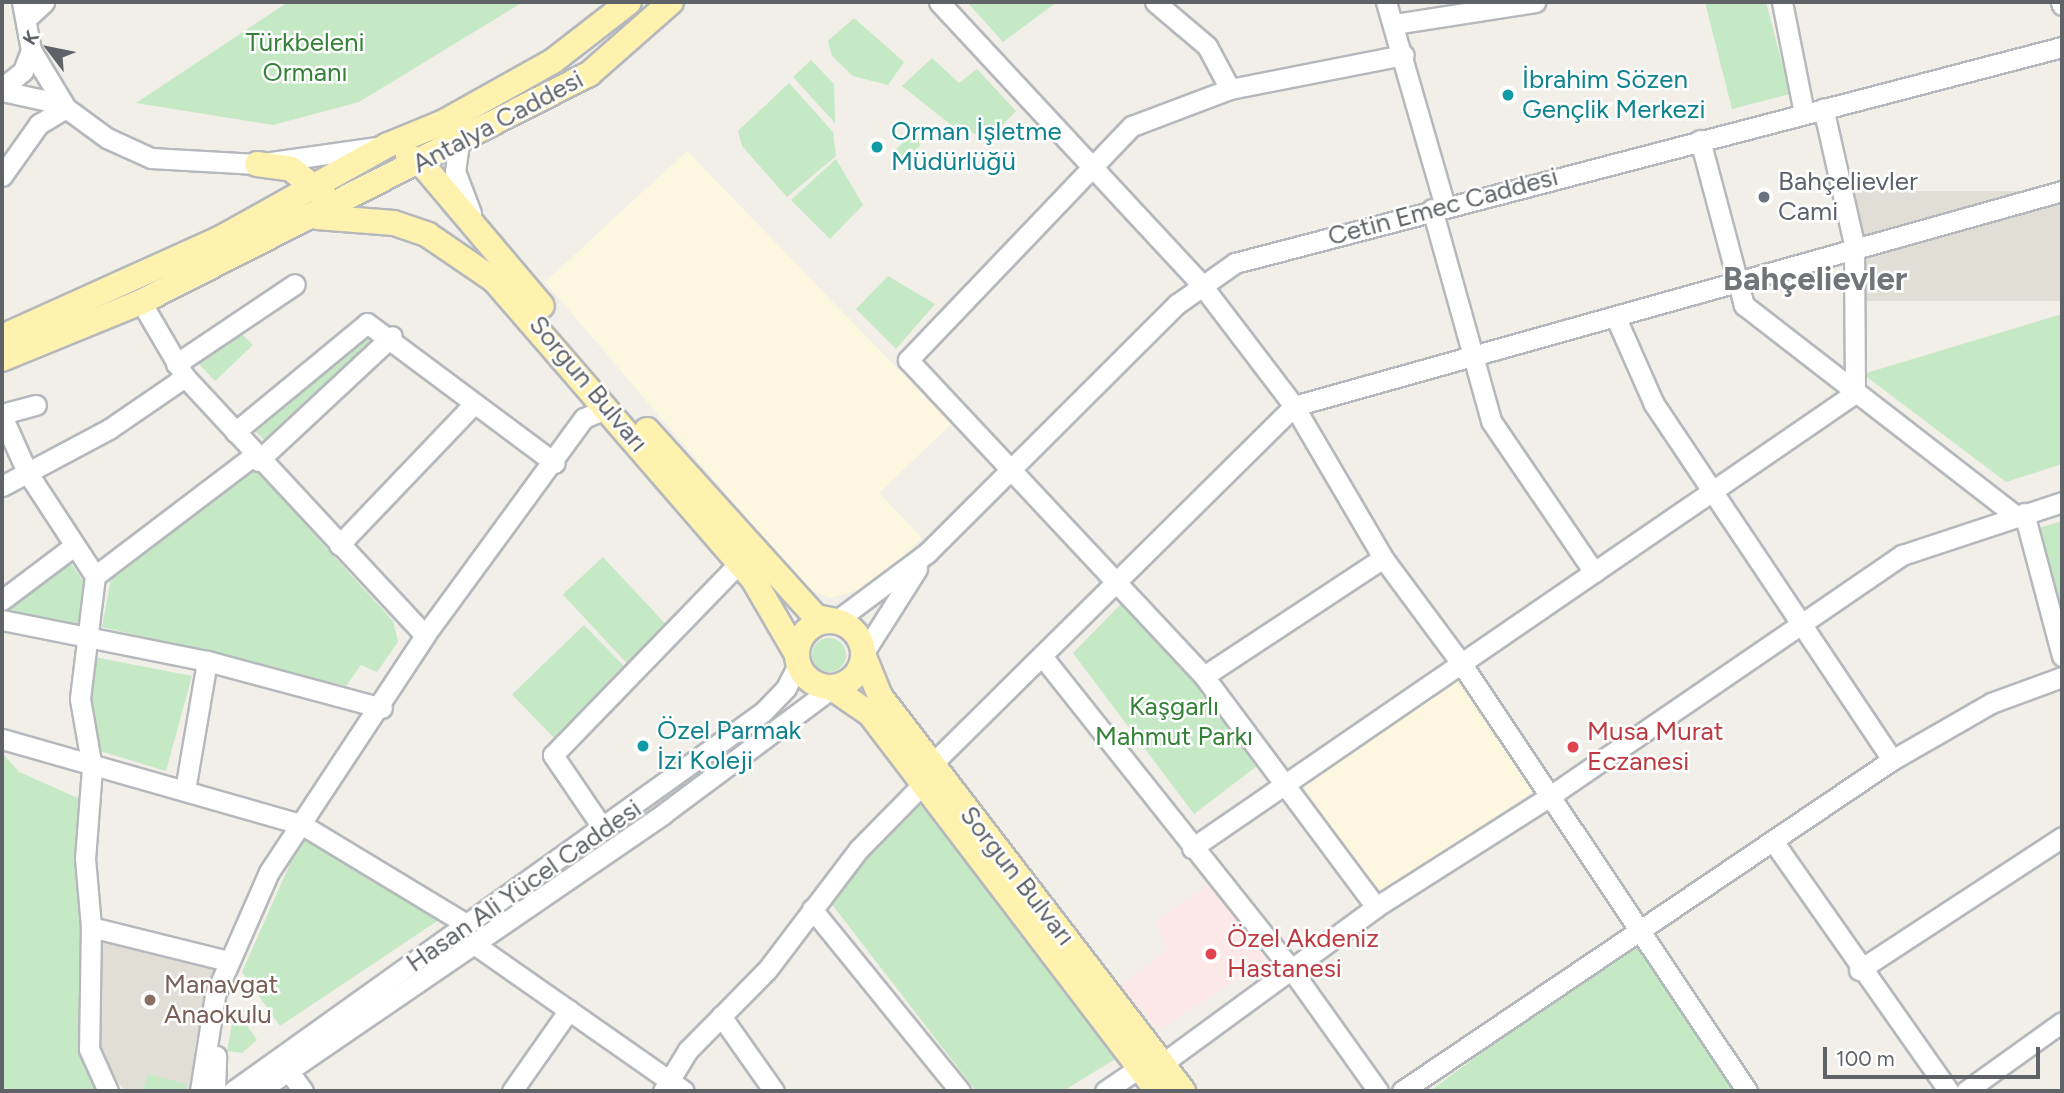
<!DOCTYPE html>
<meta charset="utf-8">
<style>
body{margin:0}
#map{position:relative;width:2064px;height:1093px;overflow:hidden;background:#f1efe8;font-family:Figtree,sans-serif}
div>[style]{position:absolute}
.commercial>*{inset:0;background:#fef7e0;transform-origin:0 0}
.education>*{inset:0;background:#e1ded6;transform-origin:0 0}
.medical>*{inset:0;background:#fce8e6}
.green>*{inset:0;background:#c5e8c5;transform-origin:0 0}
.round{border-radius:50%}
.roads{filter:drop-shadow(2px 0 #b5b8bc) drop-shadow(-2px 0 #b5b8bc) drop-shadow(0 2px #b5b8bc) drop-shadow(0 -2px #b5b8bc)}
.minor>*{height:19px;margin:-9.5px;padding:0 9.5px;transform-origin:9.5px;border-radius:9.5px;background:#fff}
.major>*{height:24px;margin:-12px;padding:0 12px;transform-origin:12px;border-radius:12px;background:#fff2af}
.major>.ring{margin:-12px;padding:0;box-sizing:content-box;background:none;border:24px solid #fff2af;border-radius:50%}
.dots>*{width:19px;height:19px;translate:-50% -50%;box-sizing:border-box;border:4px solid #fff;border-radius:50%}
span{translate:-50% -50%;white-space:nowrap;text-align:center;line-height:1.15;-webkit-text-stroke:5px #fff;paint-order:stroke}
.park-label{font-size:26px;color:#348238}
.culture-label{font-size:26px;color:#0d838f}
.left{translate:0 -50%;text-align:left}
.street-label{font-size:26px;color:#5f6368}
.worship-label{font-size:26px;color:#5b616d}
.health-label{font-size:26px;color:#be3a42}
.education-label{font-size:26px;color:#785e54}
.district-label{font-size:33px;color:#70757a;font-weight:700}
.frame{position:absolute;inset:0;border:4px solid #5f6368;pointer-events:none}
.north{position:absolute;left:14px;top:14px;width:70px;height:70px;-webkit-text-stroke:5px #fff;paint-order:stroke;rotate:302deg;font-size:19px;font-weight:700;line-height:28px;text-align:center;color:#5f6368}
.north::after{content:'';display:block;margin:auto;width:24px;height:32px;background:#5f6368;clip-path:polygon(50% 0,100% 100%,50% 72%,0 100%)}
.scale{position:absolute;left:1823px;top:1047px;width:217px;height:32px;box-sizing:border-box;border:4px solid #5f6368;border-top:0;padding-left:9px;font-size:21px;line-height:24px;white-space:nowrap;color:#5f6368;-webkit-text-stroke:5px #fff;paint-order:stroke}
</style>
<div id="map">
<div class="commercial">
<i style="clip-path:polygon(687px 151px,951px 424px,879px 493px,922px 538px,873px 586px,830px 598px,807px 589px,545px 282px)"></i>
<i style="left:1460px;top:668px;width:143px;height:196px;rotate:56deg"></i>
</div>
<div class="education">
<i style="left:2062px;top:191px;width:110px;height:210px;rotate:90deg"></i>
<i style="clip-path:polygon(91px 933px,216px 965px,195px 1045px,191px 1091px,125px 1091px,95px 1054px)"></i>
</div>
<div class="medical">
<i style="clip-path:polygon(1211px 884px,1266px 959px,1160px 1030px,1120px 987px,1167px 949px,1156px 920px)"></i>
</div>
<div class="green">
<i style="clip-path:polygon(288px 2px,523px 2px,359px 102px,273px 125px,136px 103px)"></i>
<i style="clip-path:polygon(967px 2px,1057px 2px,1003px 42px)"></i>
<i style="clip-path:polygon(1705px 2px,1766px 2px,1790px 94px,1732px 109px)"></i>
<i style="clip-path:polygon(854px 18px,904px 62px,888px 85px,853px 76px,832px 56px,828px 41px)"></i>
<i style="clip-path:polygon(932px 58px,959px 83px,977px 69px,1016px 111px,989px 139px,951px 125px,902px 86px)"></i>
<i style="clip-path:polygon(811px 60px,834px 84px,835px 123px,793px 77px)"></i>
<i style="clip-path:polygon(789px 83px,833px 132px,836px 156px,787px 197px,742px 146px,738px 131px)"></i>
<i style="clip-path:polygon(917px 130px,920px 146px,904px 160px,895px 150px)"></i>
<i style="clip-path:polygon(836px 159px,863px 205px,830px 239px,791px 200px)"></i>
<i style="clip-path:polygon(888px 276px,935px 304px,896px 349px,856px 309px)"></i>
<i style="clip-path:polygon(2062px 314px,2062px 464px,2006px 482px,1863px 374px)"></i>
<i style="clip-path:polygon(238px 330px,253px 345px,215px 381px,197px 362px)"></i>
<i style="clip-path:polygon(364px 334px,382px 336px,267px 443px,254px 430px)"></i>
<i style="clip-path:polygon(253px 467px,393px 621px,398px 642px,377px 672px,361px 665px,346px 686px,102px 627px,111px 578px)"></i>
<i style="clip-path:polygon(2062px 521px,2062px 612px,2039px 528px)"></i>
<i style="clip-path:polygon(66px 556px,89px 590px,82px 630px,12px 610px,9px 603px)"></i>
<i style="left:603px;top:557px;width:95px;height:55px;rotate:47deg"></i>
<i style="clip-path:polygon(1121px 604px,1190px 677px,1257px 766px,1194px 814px,1073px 653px)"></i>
<i style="left:584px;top:625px;width:62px;height:100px;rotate:46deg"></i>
<i class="round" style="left:812px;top:638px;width:34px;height:34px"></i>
<i style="clip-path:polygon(94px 657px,192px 676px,166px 771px,97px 750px,88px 707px)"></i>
<i style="clip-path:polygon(2px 753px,19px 772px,80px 799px,81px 1044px,103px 1091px,4px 1091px)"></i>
<i style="clip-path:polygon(917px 800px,1117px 1058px,1063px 1091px,976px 1091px,827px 898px)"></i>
<i style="clip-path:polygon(301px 839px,446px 915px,280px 1026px,242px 972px)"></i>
<i style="clip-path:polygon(1634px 943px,1737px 1091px,1430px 1091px,1535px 1013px)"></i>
<i style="clip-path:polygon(235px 1008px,257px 1040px,242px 1053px,227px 1051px)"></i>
<i style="clip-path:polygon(148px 1074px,187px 1084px,185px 1091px,143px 1090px)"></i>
</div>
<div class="roads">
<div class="minor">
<i style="left:22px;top:2px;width:49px;rotate:79.4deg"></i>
<i style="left:31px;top:50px;width:68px;rotate:58.9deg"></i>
<i style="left:66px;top:108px;width:51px;rotate:36.2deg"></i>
<i style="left:107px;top:138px;width:48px;rotate:24.4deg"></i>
<i style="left:151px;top:158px;width:106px;rotate:3.2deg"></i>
<i style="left:257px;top:164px;width:127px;rotate:-8.1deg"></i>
<i style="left:939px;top:2px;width:385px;rotate:47.1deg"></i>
<i style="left:1201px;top:284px;width:153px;rotate:52.7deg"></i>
<i style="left:1294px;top:406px;width:176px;rotate:59.6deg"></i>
<i style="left:1383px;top:558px;width:131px;rotate:53.4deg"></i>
<i style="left:1461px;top:663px;width:515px;rotate:56.25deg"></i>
<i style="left:1155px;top:2px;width:68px;rotate:40.2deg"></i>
<i style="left:1207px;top:46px;width:49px;rotate:61.9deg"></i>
<i style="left:1386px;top:2px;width:212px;rotate:73.9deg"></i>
<i style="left:1782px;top:2px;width:113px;rotate:78.8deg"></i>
<i style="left:2061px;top:2px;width:3px;rotate:72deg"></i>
<i style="left:26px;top:19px;width:25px;rotate:-43deg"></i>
<i style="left:1395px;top:24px;width:142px;rotate:-8.9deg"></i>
<i style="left:2px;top:88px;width:27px;rotate:-39deg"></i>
<i style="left:23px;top:71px;width:22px;rotate:-69deg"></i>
<i style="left:2px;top:91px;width:61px;rotate:12.2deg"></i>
<i style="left:1700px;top:140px;width:171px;rotate:75.1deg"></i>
<i style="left:1744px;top:305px;width:341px;rotate:37.8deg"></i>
<i style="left:459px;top:143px;width:28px;rotate:98deg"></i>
<i style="left:455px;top:171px;width:45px;rotate:69.1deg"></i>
<i style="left:2px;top:176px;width:64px;rotate:-54.6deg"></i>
<i style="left:39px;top:124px;width:31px;rotate:-31deg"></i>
<i style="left:1432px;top:209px;width:220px;rotate:74.4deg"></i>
<i style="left:1491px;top:421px;width:183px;rotate:55.7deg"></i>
<i style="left:141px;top:302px;width:87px;rotate:59.6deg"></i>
<i style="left:185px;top:377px;width:352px;rotate:47.1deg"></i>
<i style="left:1616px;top:318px;width:94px;rotate:66.2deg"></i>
<i style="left:1654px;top:404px;width:428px;rotate:56.2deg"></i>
<i style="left:176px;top:364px;width:143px;rotate:-33.9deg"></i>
<i style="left:2px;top:414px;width:35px;rotate:-15deg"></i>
<i style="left:2px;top:416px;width:61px;rotate:65.9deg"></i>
<i style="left:27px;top:472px;width:124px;rotate:56.8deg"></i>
<i style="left:95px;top:576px;width:124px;rotate:97deg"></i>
<i style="left:80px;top:699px;width:70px;rotate:80.1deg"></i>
<i style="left:92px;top:768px;width:90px;rotate:94.4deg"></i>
<i style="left:85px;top:858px;width:69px;rotate:85deg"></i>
<i style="left:91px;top:927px;width:141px;rotate:13.9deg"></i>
<i style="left:235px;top:432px;width:171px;rotate:-39.5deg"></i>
<i style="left:367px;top:323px;width:234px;rotate:36.7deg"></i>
<i style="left:258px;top:461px;width:183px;rotate:-43deg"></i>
<i style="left:2px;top:486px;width:121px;rotate:-28deg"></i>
<i style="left:109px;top:429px;width:92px;rotate:-34.4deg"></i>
<i style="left:2024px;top:513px;width:148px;rotate:75.1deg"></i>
<i style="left:339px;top:545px;width:194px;rotate:-46.3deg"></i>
<i style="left:95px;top:576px;width:198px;rotate:-37.2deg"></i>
<i style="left:2px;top:600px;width:90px;rotate:-36.9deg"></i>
<i style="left:2px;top:620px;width:209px;rotate:11.3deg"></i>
<i style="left:207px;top:661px;width:181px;rotate:15deg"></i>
<i style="left:836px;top:621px;width:114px;rotate:-36.8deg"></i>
<i style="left:927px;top:553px;width:353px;rotate:-44.9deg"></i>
<i style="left:1177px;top:304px;width:71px;rotate:-35.3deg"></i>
<i style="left:1235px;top:263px;width:855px;rotate:-14.64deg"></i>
<i style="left:863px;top:654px;width:101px;rotate:-57.6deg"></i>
<i style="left:1042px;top:656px;width:400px;rotate:51.5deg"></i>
<i style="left:1291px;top:969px;width:150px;rotate:54.5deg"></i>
<i style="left:1204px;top:676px;width:214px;rotate:-33.4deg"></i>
<i style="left:2px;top:739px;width:311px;rotate:15.9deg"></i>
<i style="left:301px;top:824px;width:195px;rotate:31.2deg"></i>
<i style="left:931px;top:765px;width:511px;rotate:-44.68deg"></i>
<i style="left:1294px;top:406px;width:798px;rotate:-15.64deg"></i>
<i style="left:185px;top:790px;width:131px;rotate:-80.3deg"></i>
<i style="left:604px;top:830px;width:91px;rotate:-124.2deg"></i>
<i style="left:553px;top:755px;width:267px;rotate:-45.9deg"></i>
<i style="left:1773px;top:841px;width:306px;rotate:54.9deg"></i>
<i style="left:1192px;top:848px;width:804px;rotate:-34.46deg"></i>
<i style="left:1855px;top:393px;width:149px;rotate:-90.4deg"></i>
<i style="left:1854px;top:244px;width:139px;rotate:-102.8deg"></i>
<i style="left:1376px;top:907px;width:288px;rotate:-126.7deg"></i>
<i style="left:1204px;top:676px;width:433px;rotate:-133.1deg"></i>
<i style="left:908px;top:360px;width:324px;rotate:-46.3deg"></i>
<i style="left:1132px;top:126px;width:105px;rotate:-20.7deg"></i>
<i style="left:1230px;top:89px;width:177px;rotate:-11.1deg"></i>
<i style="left:812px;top:909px;width:235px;rotate:50.9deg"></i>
<i style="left:91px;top:927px;width:122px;rotate:90.9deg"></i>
<i style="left:89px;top:1049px;width:46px;rotate:65.7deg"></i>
<i style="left:474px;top:944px;width:256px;rotate:35deg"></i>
<i style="left:1859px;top:970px;width:243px;rotate:-33.2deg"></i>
<i style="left:721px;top:1016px;width:92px;rotate:54.8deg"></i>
<i style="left:1163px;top:1063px;width:264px;rotate:-36.2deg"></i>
<i style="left:1376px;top:907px;width:206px;rotate:-32.5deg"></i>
<i style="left:1550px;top:796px;width:427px;rotate:-34.4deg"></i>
<i style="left:1902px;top:555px;width:169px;rotate:-18.3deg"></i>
<i style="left:290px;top:1073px;width:22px;rotate:54deg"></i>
<i style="left:200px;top:1091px;width:97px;rotate:-81.1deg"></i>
<i style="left:215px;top:995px;width:134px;rotate:-66.3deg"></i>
<i style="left:269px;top:872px;width:284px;rotate:-56.6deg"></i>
<i style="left:425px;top:635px;width:269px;rotate:-53.8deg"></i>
<i style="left:584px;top:418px;width:25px;rotate:-23deg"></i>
<i style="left:215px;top:1091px;width:35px;rotate:-88deg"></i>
<i style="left:233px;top:1091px;width:652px;rotate:-35.57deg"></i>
<i style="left:763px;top:712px;width:33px;rotate:-46deg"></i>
<i style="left:786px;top:688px;width:27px;rotate:-63deg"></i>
<i style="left:259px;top:1091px;width:490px;rotate:-34.4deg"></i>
<i style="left:663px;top:814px;width:211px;rotate:-36.7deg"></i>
<i style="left:512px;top:1091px;width:99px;rotate:-54.9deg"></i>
<i style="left:663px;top:1091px;width:48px;rotate:-58.6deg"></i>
<i style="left:688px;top:1050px;width:112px;rotate:-45.4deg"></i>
<i style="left:767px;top:970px;width:152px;rotate:-52.8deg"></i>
<i style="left:859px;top:849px;width:88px;rotate:-45.5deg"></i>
<i style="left:1105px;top:1091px;width:41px;rotate:-34.1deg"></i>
<i style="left:1402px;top:1091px;width:591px;rotate:-34.04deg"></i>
<i style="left:1892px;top:760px;width:114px;rotate:-29.9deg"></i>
<i style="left:1991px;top:703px;width:76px;rotate:-20.1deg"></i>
<i style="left:1966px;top:1091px;width:118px;rotate:-35.7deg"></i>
</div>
<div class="major">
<i style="left:408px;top:156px;width:15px;rotate:28deg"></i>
<i style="left:421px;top:163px;width:187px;rotate:49.8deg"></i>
<i style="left:257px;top:164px;width:34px;rotate:8deg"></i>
<i style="left:291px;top:169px;width:42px;rotate:38.2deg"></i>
<i style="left:317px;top:217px;width:77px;rotate:4.5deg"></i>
<i style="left:394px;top:223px;width:36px;rotate:19deg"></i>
<i style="left:428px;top:235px;width:80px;rotate:34.3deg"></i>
<i style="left:494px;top:280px;width:396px;rotate:49.1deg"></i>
<i style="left:753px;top:579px;width:86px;rotate:59.8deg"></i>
<i style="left:2px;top:337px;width:240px;rotate:-24.3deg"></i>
<i style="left:221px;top:238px;width:191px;rotate:-29.1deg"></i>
<i style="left:388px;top:145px;width:61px;rotate:-22.3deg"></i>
<i style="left:444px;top:122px;width:125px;rotate:-29.2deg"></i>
<i style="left:553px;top:61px;width:96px;rotate:-37.8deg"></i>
<i style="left:2px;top:359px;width:150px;rotate:-22.3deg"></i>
<i style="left:141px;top:302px;width:503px;rotate:-26.97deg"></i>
<i style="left:589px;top:74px;width:109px;rotate:-41.3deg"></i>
<i style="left:647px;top:430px;width:252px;rotate:47.9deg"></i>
<i style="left:816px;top:617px;width:20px;rotate:11deg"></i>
<i class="ring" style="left:797px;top:621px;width:42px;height:42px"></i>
<i style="left:863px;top:654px;width:45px;rotate:68deg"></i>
<i style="left:880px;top:696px;width:498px;rotate:52.5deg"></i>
<i style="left:832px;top:688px;width:46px;rotate:34.4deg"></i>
<i style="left:870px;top:714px;width:474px;rotate:52.7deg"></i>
</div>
</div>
<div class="dots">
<i style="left:1508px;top:95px;background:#0f9aa8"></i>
<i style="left:877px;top:147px;background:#0f9aa8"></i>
<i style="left:1764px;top:197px;background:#6b7280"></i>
<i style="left:643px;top:746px;background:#0f9aa8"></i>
<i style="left:1573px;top:747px;background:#e0444e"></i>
<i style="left:1211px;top:954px;background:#e0444e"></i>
<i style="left:150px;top:1000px;background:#8d6e63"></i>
</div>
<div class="park-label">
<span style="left:305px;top:58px">Türkbeleni<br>Ormanı</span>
<span style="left:1174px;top:722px">Kaşgarlı<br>Mahmut Parkı</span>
</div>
<div class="culture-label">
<span class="left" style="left:1522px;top:95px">İbrahim Sözen<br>Gençlik Merkezi</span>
<span class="left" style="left:891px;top:147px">Orman İşletme<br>Müdürlüğü</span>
<span class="left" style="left:657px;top:746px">Özel Parmak<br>İzi Koleji</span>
</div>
<div class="street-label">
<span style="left:498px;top:122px;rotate:-28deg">Antalya Caddesi</span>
<span style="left:1443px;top:207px;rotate:-15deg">Cetin Emec Caddesi</span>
<span style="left:588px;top:384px;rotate:50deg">Sorgun Bulvarı</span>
<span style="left:1017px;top:876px;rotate:52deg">Sorgun Bulvarı</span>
<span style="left:524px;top:886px;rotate:-35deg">Hasan Ali Yücel Caddesi</span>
</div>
<div class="worship-label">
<span class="left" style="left:1778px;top:197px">Bahçelievler<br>Cami</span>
</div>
<div class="health-label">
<span class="left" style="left:1587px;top:747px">Musa Murat<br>Eczanesi</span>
<span class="left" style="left:1227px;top:954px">Özel Akdeniz<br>Hastanesi</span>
</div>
<div class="education-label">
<span class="left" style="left:164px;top:1000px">Manavgat<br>Anaokulu</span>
</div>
<div class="district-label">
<span style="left:1815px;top:279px">Bahçelievler</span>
</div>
<div class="frame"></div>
<div class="north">K</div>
<div class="scale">100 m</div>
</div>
